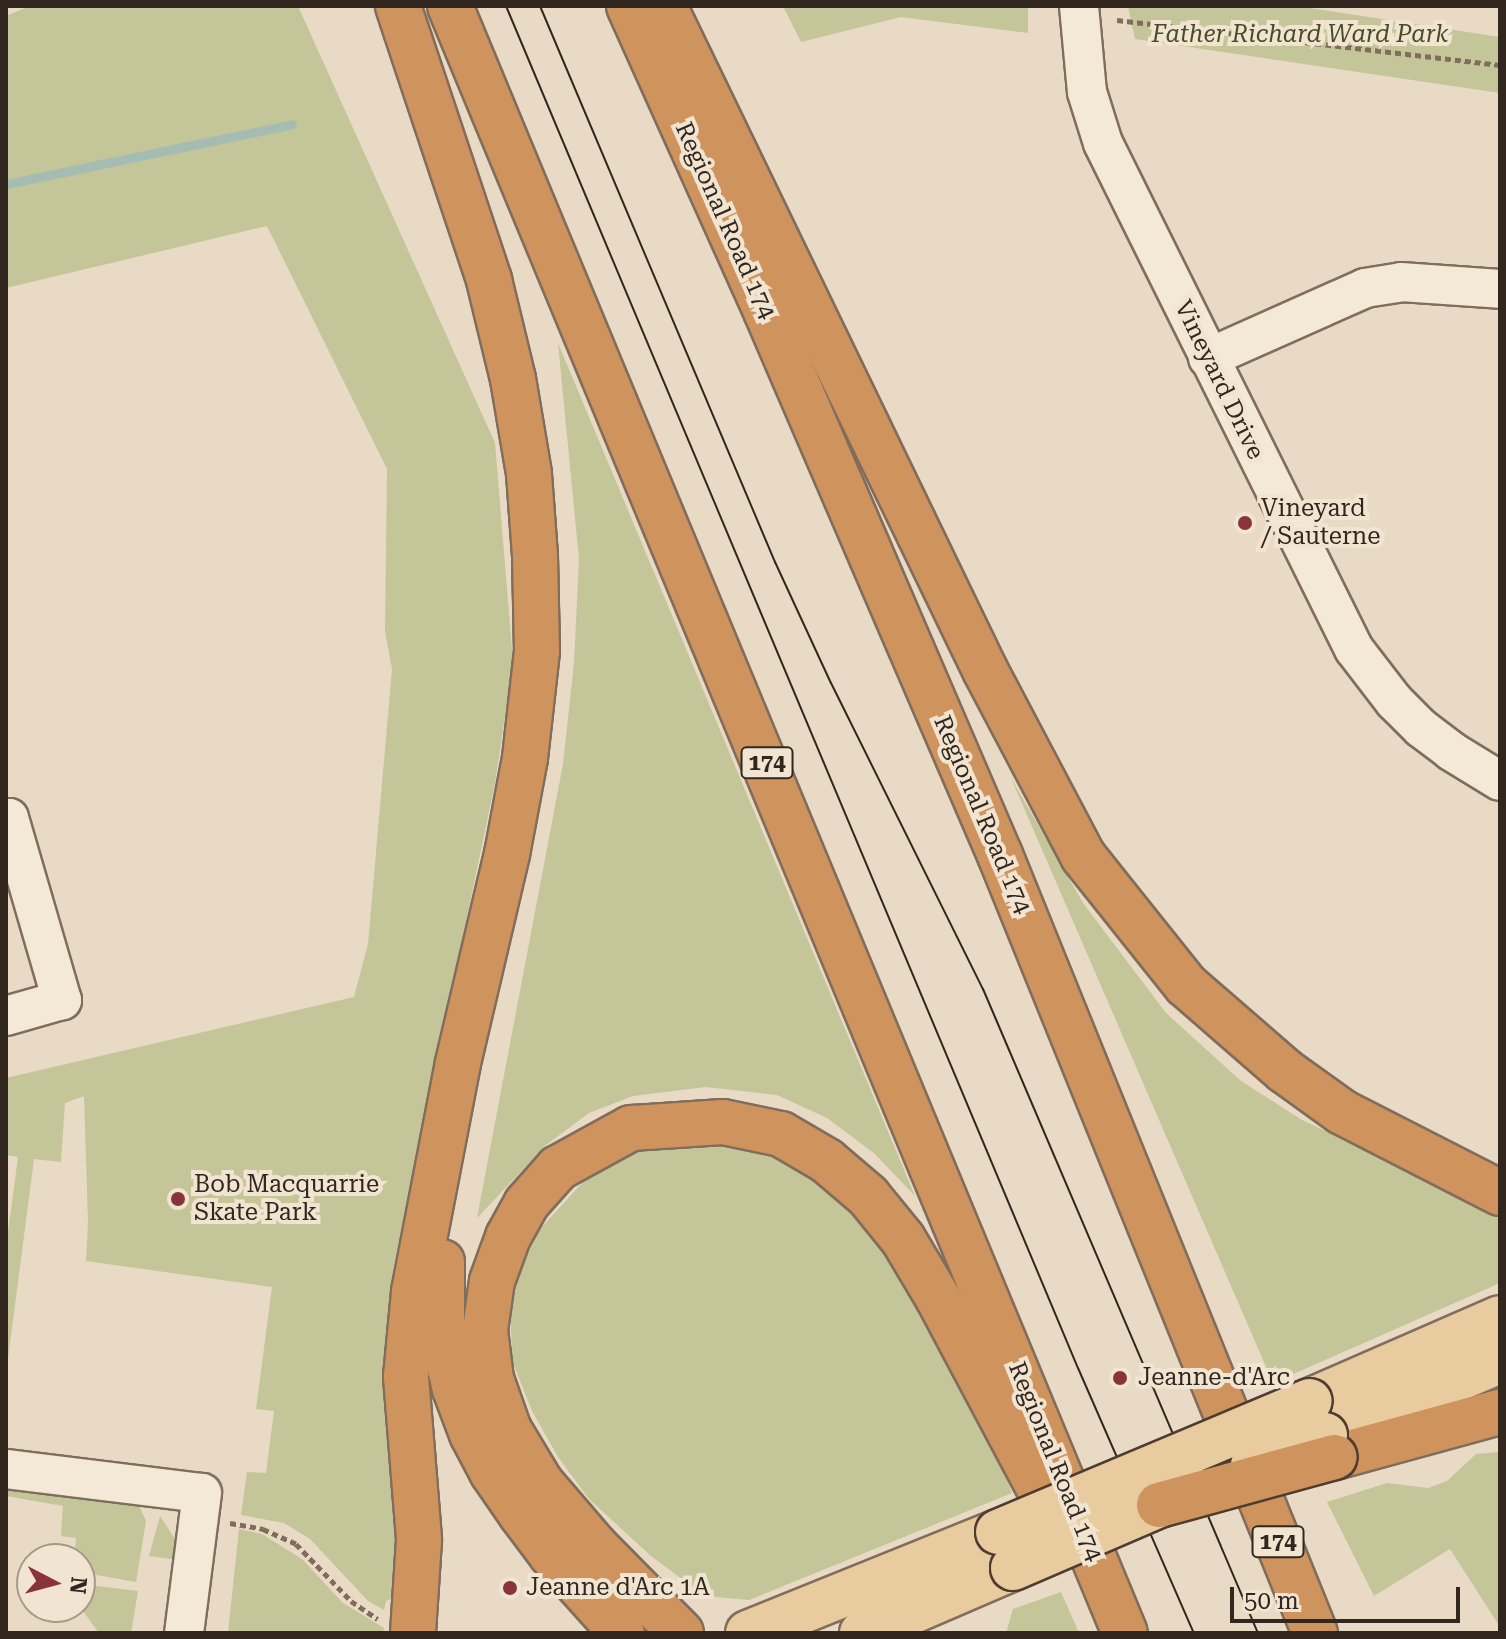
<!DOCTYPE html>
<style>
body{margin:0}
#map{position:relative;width:1506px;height:1639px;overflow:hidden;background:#e8dac4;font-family:"Roboto Serif",serif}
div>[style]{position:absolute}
.green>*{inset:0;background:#c4c599}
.stream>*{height:9px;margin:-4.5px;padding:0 4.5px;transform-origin:4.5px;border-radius:4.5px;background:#a5bcb3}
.path>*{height:5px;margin-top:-2.5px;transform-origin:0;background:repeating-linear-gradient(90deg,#816d5c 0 6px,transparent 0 10px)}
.roads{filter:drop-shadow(2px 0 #816d5c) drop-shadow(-2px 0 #816d5c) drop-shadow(0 2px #816d5c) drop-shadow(0 -2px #816d5c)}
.minor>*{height:38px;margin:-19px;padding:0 19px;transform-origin:19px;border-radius:19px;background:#f4e9d6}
.major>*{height:44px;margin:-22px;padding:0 22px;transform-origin:22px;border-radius:22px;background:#e8cb9f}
.highway>*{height:44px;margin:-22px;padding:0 22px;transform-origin:22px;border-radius:22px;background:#cf935d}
.tram>*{height:2px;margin:-1px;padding:0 1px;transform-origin:1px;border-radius:1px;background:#32271f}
.bridges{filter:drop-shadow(2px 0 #4f3c30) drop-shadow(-2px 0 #4f3c30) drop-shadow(0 2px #4f3c30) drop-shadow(0 -2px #4f3c30)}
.major-bridge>*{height:44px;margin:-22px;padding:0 22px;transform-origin:22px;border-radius:22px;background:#e8cb9f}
.highway-bridge>*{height:44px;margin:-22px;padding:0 22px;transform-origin:22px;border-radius:22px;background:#cf935d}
.dots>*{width:22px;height:22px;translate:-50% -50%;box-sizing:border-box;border:4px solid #f1e5d2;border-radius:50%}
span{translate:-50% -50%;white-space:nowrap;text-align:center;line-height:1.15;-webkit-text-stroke:8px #f1e5d2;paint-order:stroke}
.shield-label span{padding:2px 6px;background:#f1e5d2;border:2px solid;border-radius:6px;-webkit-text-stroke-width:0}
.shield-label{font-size:22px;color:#32271f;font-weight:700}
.park-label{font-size:24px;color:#464d28;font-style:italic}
.street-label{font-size:24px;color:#32271f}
.poi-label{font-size:24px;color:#32271f}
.left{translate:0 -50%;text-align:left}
.frame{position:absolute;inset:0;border:8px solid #32271f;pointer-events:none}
.north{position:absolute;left:16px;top:1543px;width:80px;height:80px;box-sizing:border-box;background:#f1e5d2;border:2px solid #a5998a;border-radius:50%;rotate:96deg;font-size:22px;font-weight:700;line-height:32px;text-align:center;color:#32271f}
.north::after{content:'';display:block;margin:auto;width:28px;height:36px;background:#89333b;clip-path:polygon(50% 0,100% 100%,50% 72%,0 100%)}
.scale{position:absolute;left:1230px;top:1587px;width:230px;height:36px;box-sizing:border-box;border:4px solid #32271f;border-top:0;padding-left:10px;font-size:24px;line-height:28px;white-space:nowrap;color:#32271f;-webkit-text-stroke:6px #f1e5d2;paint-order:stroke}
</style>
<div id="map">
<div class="green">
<i style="clip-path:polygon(30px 6px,298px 6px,495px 443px,513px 662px,495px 783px,393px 1270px,388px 1346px,388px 1455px,397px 1532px,393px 1598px,386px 1601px,384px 1610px,368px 1601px,310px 1539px,284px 1523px,241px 1515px,247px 1472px,266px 1473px,274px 1411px,256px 1409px,272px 1287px,86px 1261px,88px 1222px,84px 1096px,65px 1103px,61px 1162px,34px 1159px,6px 1374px,6px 1247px,18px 1157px,6px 1155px,6px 1078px,354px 997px,368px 944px,392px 669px,385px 631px,387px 469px,267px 226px,6px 288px,6px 16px)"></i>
<i style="clip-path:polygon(783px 6px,1028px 6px,1028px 33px,901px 17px,801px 42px)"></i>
<i style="clip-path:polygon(1128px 6px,1297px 6px,1500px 37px,1500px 93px,1135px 39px)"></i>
<i style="clip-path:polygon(558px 343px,915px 1196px,875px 1154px,827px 1118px,777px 1095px,706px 1087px,633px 1096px,589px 1113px,546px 1145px,477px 1218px,563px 764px,574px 663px,579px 559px)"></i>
<i style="clip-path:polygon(1011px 778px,1083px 903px,1166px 1013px,1241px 1081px,1302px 1120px,1500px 1212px,1500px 1283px,1273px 1383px)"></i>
<i style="clip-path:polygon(730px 1142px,777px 1152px,872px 1215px,969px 1383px,1012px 1493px,749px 1600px,716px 1597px,698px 1591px,651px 1556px,589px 1499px,558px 1457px,532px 1411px,513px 1363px,510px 1316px,519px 1273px,539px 1230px,583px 1182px,629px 1154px,680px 1143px)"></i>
<i style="clip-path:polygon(1500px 1452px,1500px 1627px,1450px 1549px,1374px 1596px,1327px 1502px,1387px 1483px,1428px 1488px,1447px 1481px,1476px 1454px)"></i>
<i style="clip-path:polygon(6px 1485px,138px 1503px,146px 1521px,136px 1582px,80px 1572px,80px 1559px,74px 1559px,76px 1538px,61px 1536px,63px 1506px,6px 1496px)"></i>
<i style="clip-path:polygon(160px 1516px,175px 1539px,178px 1560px,149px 1556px)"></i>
<i style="clip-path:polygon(239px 1529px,262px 1534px,302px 1559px,343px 1603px,384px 1628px,383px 1633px,228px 1633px)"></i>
<i style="clip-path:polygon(80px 1584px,138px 1591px,131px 1633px,99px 1633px,80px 1607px)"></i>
<i style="clip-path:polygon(1061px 1592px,1079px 1633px,1006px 1633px,1013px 1609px)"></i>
</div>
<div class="stream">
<i style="left:6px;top:184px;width:292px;rotate:-11.8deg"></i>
</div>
<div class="path">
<i style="left:1117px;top:20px;width:386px;rotate:6.7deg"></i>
<i style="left:230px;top:1523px;width:34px;rotate:10deg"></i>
<i style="left:263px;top:1529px;width:36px;rotate:24deg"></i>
<i style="left:296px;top:1544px;width:79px;rotate:46deg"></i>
<i style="left:351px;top:1601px;width:32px;rotate:34deg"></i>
</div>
<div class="roads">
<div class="minor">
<i style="left:1079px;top:6px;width:86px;rotate:84.7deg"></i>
<i style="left:1087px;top:92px;width:53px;rotate:72.6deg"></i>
<i style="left:1103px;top:143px;width:565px;rotate:63.62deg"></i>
<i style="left:1354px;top:649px;width:66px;rotate:52.4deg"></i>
<i style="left:1394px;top:701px;width:38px;rotate:45deg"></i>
<i style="left:1421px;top:728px;width:38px;rotate:37deg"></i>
<i style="left:1451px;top:751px;width:57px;rotate:31.5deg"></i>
<i style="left:1208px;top:358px;width:172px;rotate:-24deg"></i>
<i style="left:1365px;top:288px;width:36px;rotate:-9deg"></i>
<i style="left:1401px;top:282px;width:99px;rotate:4deg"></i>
<i style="left:6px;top:818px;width:3px"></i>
<i style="left:9px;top:818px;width:190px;rotate:73.8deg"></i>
<i style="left:62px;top:1000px;width:58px;rotate:164.1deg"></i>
<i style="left:6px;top:1469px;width:197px;rotate:7deg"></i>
<i style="left:202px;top:1493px;width:141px;rotate:97.3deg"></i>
</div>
<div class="major">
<i style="left:1310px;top:1401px;width:207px;rotate:-23.6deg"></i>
<i style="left:1325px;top:1435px;width:190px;rotate:-22.9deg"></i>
<i style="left:748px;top:1633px;width:270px;rotate:-22deg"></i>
<i style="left:862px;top:1633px;width:164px;rotate:-23.3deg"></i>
</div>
<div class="highway">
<i style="left:398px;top:6px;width:289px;rotate:71.6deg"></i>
<i style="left:489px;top:280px;width:102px;rotate:76.4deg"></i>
<i style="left:513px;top:379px;width:96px;rotate:80.4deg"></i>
<i style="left:529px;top:474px;width:82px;rotate:85.8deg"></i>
<i style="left:535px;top:556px;width:95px;rotate:88.8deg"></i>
<i style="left:537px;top:651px;width:108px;rotate:96.4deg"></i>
<i style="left:525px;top:758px;width:98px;rotate:100.6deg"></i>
<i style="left:507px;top:854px;width:215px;rotate:103.2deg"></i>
<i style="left:458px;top:1063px;width:233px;rotate:100.9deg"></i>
<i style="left:414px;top:1292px;width:85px;rotate:95.4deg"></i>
<i style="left:406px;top:1377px;width:164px;rotate:85.4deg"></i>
<i style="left:419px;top:1540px;width:93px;rotate:93.7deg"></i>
<i style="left:450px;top:6px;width:1761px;rotate:67.47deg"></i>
<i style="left:629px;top:6px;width:334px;rotate:65.8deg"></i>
<i style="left:766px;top:311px;width:592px;rotate:66.73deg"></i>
<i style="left:1000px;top:855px;width:839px;rotate:67.96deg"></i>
<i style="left:664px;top:6px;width:738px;rotate:64.2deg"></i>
<i style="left:985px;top:670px;width:210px;rotate:62.2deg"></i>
<i style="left:1083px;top:856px;width:165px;rotate:51.4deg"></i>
<i style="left:1186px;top:985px;width:131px;rotate:41deg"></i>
<i style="left:1285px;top:1071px;width:70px;rotate:35.7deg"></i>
<i style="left:1342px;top:1112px;width:178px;rotate:27.1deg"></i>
<i style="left:442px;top:1262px;width:60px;rotate:90deg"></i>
<i style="left:442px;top:1322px;width:33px;rotate:81deg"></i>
<i style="left:447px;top:1355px;width:35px;rotate:77deg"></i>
<i style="left:455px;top:1389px;width:48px;rotate:69.3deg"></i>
<i style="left:472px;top:1434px;width:43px;rotate:62.2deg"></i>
<i style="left:492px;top:1472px;width:51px;rotate:55.4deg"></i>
<i style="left:521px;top:1514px;width:50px;rotate:53.1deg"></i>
<i style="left:551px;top:1554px;width:106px;rotate:48.1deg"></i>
<i style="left:1335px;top:1457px;width:171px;rotate:-15.3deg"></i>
<i style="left:681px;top:1633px;width:122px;rotate:-134.7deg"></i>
<i style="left:595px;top:1546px;width:83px;rotate:-130.6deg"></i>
<i style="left:541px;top:1483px;width:62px;rotate:-121.1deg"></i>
<i style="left:509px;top:1430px;width:54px;rotate:-109.4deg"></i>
<i style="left:491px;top:1379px;width:49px;rotate:-97deg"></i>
<i style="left:485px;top:1330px;width:49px;rotate:-81.9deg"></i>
<i style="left:492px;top:1281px;width:47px;rotate:-70deg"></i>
<i style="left:508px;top:1237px;width:38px;rotate:-61deg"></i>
<i style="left:526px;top:1204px;width:48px;rotate:-48.4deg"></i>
<i style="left:558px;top:1168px;width:83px;rotate:-28.7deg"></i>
<i style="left:631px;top:1128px;width:92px;rotate:-3.7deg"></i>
<i style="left:723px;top:1122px;width:59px;rotate:11.7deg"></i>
<i style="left:781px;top:1134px;width:53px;rotate:30.4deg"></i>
<i style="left:827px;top:1161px;width:54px;rotate:40.5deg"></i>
<i style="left:868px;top:1196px;width:55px;rotate:50.9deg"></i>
<i style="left:903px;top:1239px;width:69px;rotate:59.3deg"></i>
<i style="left:938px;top:1298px;width:215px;rotate:62deg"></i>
</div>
</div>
<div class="tram">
<i style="left:506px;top:6px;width:1477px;rotate:67.22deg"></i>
<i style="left:1078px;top:1368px;width:289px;rotate:66.4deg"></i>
<i style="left:540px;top:6px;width:604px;rotate:67.09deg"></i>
<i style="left:775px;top:562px;width:133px;rotate:65.2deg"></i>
<i style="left:831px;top:683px;width:342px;rotate:63.6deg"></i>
<i style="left:983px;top:989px;width:700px;rotate:66.88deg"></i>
</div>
<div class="bridges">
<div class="major-bridge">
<i style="left:1253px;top:1465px;width:78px;rotate:-22.6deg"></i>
<i style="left:998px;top:1532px;width:338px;rotate:-22.8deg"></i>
<i style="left:1013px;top:1568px;width:197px;rotate:-23.3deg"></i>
</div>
<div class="highway-bridge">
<i style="left:1159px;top:1505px;width:182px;rotate:-15.3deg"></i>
</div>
</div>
<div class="dots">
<i style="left:1245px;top:523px;background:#89333b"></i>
<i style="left:178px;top:1199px;background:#89333b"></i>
<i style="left:1120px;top:1378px;background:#89333b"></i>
<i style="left:510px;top:1588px;background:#89333b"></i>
</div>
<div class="shield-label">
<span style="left:767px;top:763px">174</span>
<span style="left:1278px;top:1542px">174</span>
</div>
<div class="park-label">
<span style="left:1300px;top:35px">Father Richard Ward Park</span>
</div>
<div class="street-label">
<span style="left:725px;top:221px;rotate:66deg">Regional Road 174</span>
<span style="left:1219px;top:380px;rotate:64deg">Vineyard Drive</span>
<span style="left:982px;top:815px;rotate:67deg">Regional Road 174</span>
<span style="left:1055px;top:1462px;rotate:68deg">Regional Road 174</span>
</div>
<div class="poi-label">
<span class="left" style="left:1261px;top:523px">Vineyard<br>/ Sauterne</span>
<span class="left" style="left:194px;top:1199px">Bob Macquarrie<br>Skate Park</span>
<span class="left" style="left:1138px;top:1378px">Jeanne-d'Arc</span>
<span class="left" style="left:526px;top:1588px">Jeanne d'Arc 1A</span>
</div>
<div class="frame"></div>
<div class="north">N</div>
<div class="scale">50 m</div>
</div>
